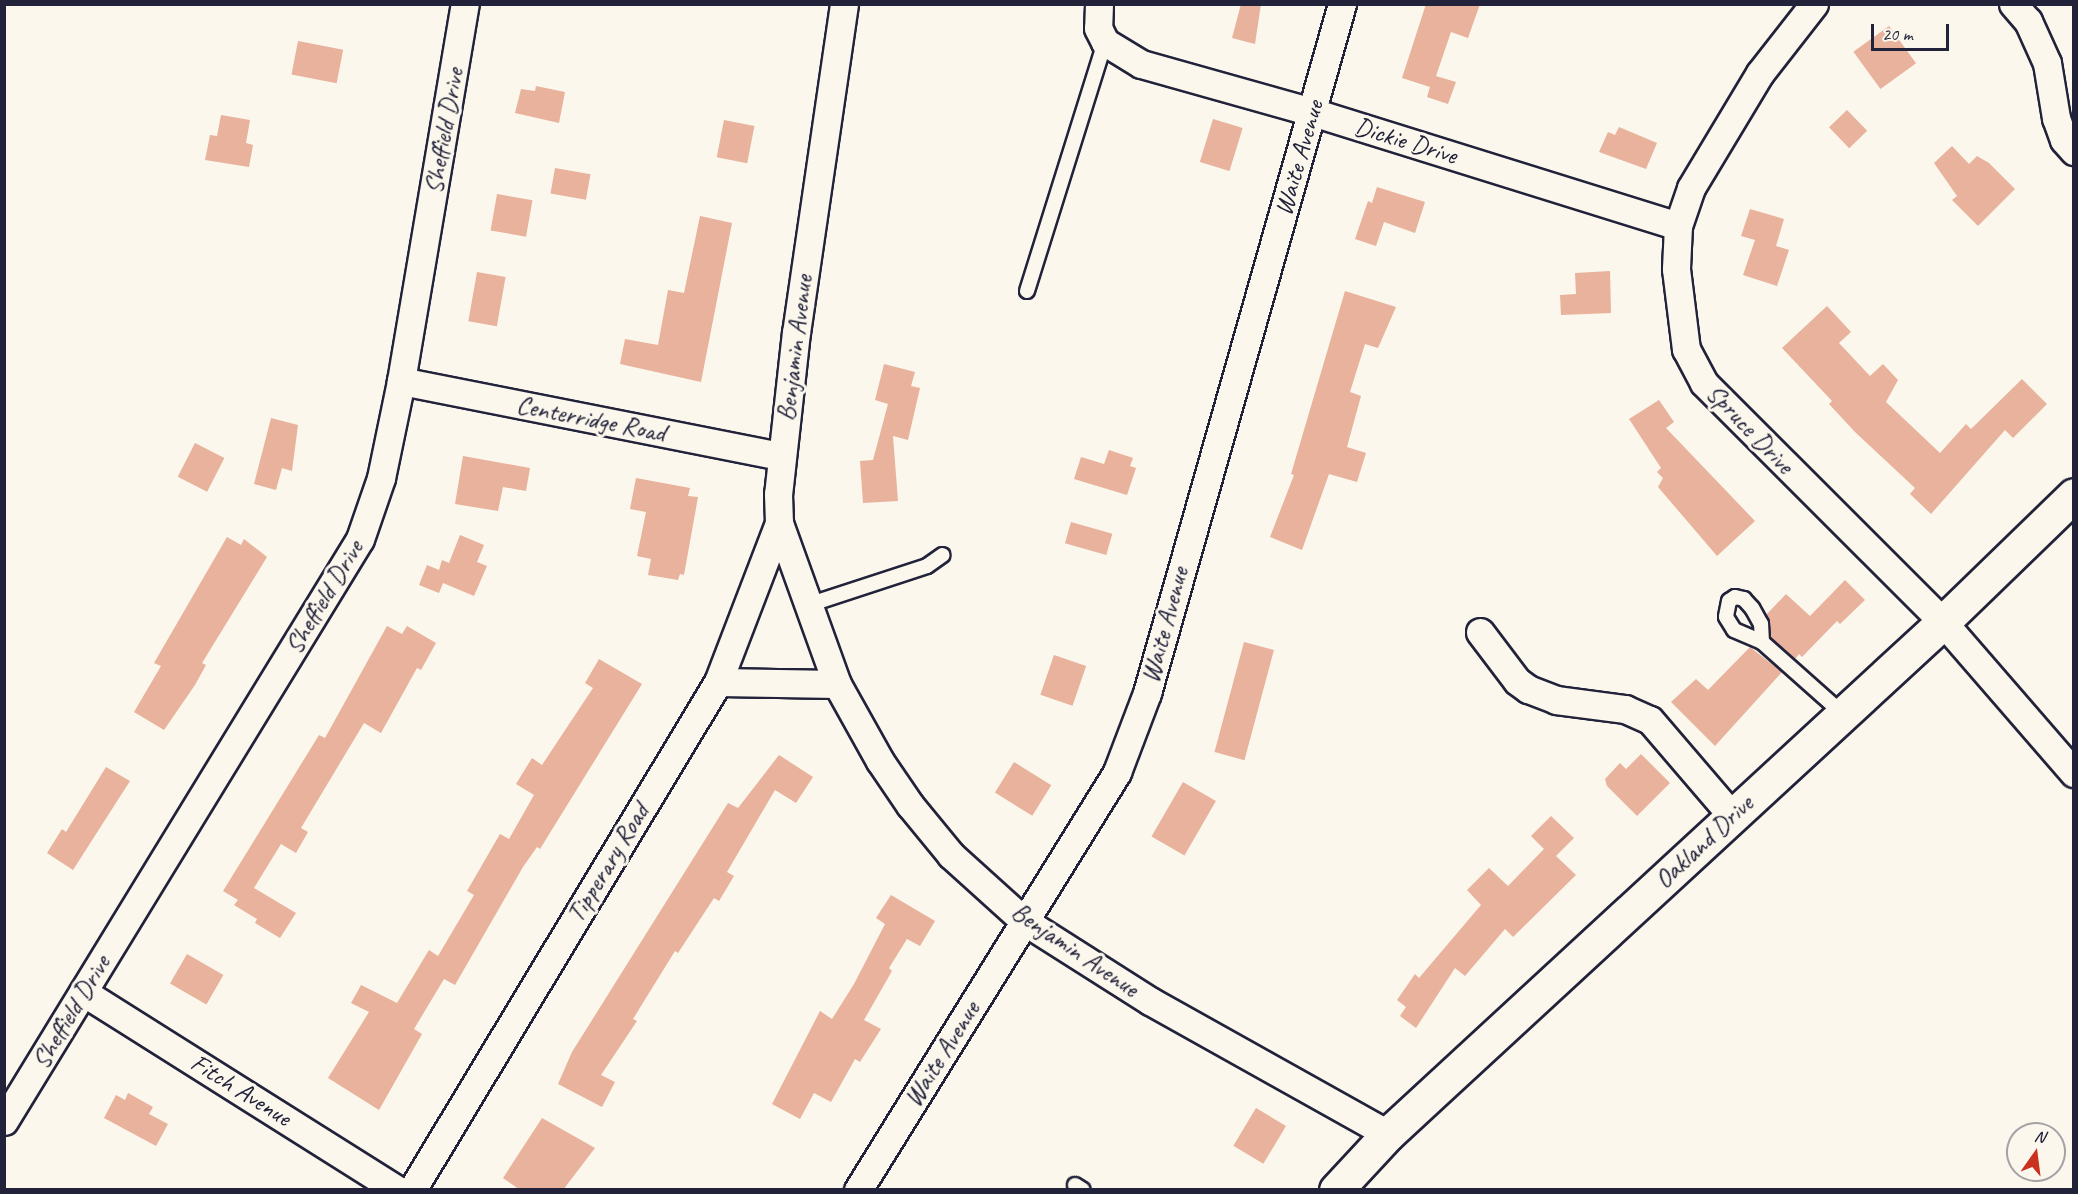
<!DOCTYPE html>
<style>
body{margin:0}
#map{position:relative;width:2078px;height:1194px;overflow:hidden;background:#fbf7ec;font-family:Caveat,sans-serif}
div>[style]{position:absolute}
.building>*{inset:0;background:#e8b29c;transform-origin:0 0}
.roads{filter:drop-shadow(2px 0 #22223b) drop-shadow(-2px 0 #22223b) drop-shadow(0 2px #22223b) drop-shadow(0 -2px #22223b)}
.service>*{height:14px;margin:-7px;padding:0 7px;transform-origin:7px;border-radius:7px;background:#fbf7ec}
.minor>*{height:27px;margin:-13.5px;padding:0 13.5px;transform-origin:13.5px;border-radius:13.5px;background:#fbf7ec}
.secondary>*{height:33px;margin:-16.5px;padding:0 16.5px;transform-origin:16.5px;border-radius:16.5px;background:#fbf7ec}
span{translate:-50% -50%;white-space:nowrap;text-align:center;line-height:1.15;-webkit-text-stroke:6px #fbf7ec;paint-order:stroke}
.street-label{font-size:26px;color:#22223b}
.frame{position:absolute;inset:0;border:6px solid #22223b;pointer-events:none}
.north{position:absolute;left:2006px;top:1122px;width:60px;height:60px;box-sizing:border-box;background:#fbf7ec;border:2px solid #a4a2a5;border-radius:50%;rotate:14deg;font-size:16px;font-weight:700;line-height:24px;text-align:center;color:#22223b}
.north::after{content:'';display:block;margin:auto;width:21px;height:27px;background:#c8321e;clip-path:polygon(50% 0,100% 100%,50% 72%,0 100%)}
.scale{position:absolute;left:1871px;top:24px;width:78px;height:27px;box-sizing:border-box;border:3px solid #22223b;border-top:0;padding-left:8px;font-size:18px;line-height:21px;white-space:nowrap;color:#22223b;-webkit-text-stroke:4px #fbf7ec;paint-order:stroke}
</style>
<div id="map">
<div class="building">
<i style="clip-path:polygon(1241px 4px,1261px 4px,1255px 44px,1232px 38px)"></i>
<i style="clip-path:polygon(1426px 4px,1480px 4px,1468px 38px,1451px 32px,1436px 76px,1456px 82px,1448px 104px,1427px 97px,1430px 87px,1402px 78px)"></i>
<i style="left:1889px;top:26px;width:46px;height:44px;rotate:54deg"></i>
<i style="left:298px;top:41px;width:46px;height:34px;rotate:11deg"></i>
<i style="clip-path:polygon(536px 86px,565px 92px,559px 123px,515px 113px,521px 89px,535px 91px)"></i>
<i style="left:1847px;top:110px;width:29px;height:25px;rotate:46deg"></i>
<i style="clip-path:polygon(221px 115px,250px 120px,246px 143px,253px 145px,249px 167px,205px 160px,210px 135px,217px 136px)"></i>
<i style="left:1213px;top:119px;width:31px;height:45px;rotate:17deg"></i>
<i style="left:724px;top:120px;width:31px;height:38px;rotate:11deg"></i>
<i style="clip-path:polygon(1619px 127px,1657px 143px,1646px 169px,1599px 152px,1608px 132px,1615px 135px)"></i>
<i style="clip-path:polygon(1952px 146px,1969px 164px,1977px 156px,1989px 163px,2015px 189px,1978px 226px,1952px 200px,1957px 196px,1934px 163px)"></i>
<i style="left:555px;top:168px;width:36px;height:26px;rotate:10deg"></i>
<i style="clip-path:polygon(1377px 187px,1425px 202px,1415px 233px,1384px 222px,1376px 246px,1355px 239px,1368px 201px,1372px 203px)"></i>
<i style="left:497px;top:194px;width:36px;height:37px;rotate:10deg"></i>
<i style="clip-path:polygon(1750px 209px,1784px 219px,1776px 246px,1789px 250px,1777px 286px,1743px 275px,1755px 240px,1741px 236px)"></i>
<i style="clip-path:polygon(700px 216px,732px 223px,701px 382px,620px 364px,625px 339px,658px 345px,668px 290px,684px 293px)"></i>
<i style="clip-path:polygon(1610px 271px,1611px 313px,1561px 315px,1560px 295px,1576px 294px,1575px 273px)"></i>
<i style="left:477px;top:272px;width:29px;height:50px;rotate:10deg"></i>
<i style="clip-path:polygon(1345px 291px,1396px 307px,1378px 348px,1365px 344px,1350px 392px,1361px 396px,1347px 447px,1366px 453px,1357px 482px,1329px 474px,1302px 550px,1270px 537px,1294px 475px,1291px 474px)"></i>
<i style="clip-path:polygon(1827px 306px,1851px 332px,1839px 343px,1870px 376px,1883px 364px,1898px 380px,1886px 402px,1940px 453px,1966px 424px,1971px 429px,2022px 379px,2047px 404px,2013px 438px,2005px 430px,1931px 514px,1910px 494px,1915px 488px,1855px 432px,1829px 404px,1832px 401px,1782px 348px)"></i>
<i style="clip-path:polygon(884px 364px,915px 372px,911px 386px,920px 388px,908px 440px,893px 436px,898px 501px,863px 503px,860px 461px,873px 460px,888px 404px,875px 400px)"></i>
<i style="clip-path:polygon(1659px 400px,1674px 422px,1666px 428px,1755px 521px,1717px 556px,1658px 487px,1663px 478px,1657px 472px,1661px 468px,1629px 419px)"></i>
<i style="clip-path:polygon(271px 418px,298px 425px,292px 471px,282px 468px,276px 490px,254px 484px)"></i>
<i style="left:195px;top:443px;width:33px;height:38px;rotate:27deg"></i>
<i style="clip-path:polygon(1109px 450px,1133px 458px,1130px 466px,1136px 468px,1127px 495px,1074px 479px,1081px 457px,1104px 464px)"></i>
<i style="clip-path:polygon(463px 456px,530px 468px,526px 491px,503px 487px,498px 511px,455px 504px)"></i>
<i style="clip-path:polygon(636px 478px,690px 488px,688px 496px,698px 497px,684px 575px,680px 574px,678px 580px,648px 575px,651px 559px,637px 556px,646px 512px,630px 509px)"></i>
<i style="left:1071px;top:522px;width:43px;height:22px;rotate:16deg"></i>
<i style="clip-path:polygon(460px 535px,484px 545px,477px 562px,487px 566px,474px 596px,443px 583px,439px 593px,419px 585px,427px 565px,439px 570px,442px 560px,449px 563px)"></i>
<i style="clip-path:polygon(227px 537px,241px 545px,244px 539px,267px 557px,202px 663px,206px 665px,195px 685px,164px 730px,134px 712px,161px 666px,154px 663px)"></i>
<i style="clip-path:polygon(1845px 580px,1865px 600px,1840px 624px,1837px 621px,1802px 657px,1799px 654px,1795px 659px,1771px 638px,1766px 615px,1786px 594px,1810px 616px)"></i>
<i style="clip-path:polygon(387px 626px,402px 634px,407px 626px,436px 643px,421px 670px,417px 668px,381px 733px,364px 723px,301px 828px,308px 832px,296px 853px,281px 844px,254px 888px,296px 913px,280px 938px,255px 923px,257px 919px,234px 905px,238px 900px,223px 891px,319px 735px,325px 738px)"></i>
<i style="left:1244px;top:642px;width:31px;height:114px;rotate:15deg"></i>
<i style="clip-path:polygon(1750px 647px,1782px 672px,1715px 746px,1671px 702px,1696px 679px,1708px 690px)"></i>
<i style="left:1054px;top:655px;width:34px;height:42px;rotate:19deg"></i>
<i style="clip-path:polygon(599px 659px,642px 684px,540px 849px,537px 847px,523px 867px,455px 985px,444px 979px,414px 1029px,422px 1034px,379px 1110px,328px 1078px,369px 1012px,351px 1003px,361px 985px,397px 1003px,429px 950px,438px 956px,474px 895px,467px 891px,500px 834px,509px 839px,534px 795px,516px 784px,532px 758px,542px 765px,593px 688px,585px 683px)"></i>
<i style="clip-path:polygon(1641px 754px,1670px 783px,1637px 816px,1607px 786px,1605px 779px,1620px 763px,1626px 769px)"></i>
<i style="clip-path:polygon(779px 755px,813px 777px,796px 803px,775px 790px,727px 872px,734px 876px,719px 901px,714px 898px,678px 953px,675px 951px,633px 1019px,637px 1021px,601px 1075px,615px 1082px,602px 1107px,558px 1084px,572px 1052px,728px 803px,738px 808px)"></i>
<i style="left:1014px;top:762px;width:44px;height:36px;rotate:32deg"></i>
<i style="clip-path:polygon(106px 767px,130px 781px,73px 870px,47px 853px,62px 829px,66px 832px)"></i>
<i style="left:1183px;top:782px;width:38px;height:63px;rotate:30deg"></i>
<i style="clip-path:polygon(1551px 816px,1574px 838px,1556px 856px,1576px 875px,1513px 937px,1505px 929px,1465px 976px,1455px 968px,1416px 1028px,1400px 1016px,1406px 1007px,1397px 1000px,1415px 974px,1419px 978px,1481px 905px,1467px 890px,1489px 868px,1508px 886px,1544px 849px,1531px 836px)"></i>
<i style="clip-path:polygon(891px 895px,935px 921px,920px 946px,907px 939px,889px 968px,892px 971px,864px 1020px,881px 1029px,860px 1062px,855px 1059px,831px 1102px,814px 1093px,800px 1119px,772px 1104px,820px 1011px,832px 1019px,854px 984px,885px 924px,876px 918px)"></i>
<i style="left:187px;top:954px;width:42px;height:34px;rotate:30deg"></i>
<i style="clip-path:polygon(128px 1093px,153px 1107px,149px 1114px,168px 1124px,156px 1146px,104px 1118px,116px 1095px,125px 1100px)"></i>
<i style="left:1256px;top:1108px;width:35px;height:44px;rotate:31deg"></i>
<i style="clip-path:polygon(542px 1118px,595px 1148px,563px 1190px,520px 1190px,503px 1178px)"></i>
</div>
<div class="roads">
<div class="service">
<i style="left:1027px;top:291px;width:261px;rotate:-72.6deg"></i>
<i style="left:808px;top:605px;width:125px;rotate:-18.1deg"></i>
<i style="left:927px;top:566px;width:19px;rotate:-35deg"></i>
<i style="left:1762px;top:642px;width:18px;rotate:-93deg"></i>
<i style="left:1761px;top:624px;width:18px;rotate:-119deg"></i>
<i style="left:1752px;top:608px;width:12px;rotate:-132deg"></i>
<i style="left:1744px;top:599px;width:9px;rotate:-167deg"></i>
<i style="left:1735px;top:597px;width:7px;rotate:146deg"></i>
<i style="left:1729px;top:601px;width:16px;rotate:101deg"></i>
<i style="left:1726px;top:617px;width:15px;rotate:58deg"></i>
<i style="left:1734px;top:630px;width:30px;rotate:23deg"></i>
<i style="left:1762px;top:642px;width:108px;rotate:41.6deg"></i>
<i style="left:1075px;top:1185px;width:9px;rotate:32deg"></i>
</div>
<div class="minor">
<i style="left:844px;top:4px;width:331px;rotate:98.3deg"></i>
<i style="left:796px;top:332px;width:163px;rotate:96.3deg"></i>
<i style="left:778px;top:494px;width:29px;rotate:88deg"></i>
<i style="left:779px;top:523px;width:171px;rotate:70.2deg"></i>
<i style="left:837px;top:684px;width:88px;rotate:60.8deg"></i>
<i style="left:880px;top:761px;width:53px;rotate:55.7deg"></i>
<i style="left:910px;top:805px;width:65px;rotate:50.6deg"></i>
<i style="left:951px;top:855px;width:98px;rotate:42.1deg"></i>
<i style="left:1024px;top:921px;width:149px;rotate:32.4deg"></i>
<i style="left:1150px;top:1001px;width:273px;rotate:29.2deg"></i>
<i style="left:1099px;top:4px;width:24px;rotate:92deg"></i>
<i style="left:1098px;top:28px;width:16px;rotate:63deg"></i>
<i style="left:1105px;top:42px;width:42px;rotate:31.4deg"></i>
<i style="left:1141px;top:64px;width:178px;rotate:15.7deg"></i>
<i style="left:1312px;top:112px;width:383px;rotate:17.3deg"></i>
<i style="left:1814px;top:4px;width:88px;rotate:128deg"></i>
<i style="left:1760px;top:73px;width:134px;rotate:121deg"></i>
<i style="left:1691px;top:188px;width:40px;rotate:108.9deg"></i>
<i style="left:1678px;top:226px;width:43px;rotate:92.7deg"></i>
<i style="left:1676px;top:269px;width:81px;rotate:82.9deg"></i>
<i style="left:1686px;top:349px;width:38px;rotate:62deg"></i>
<i style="left:1704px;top:383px;width:338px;rotate:45deg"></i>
<i style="left:1943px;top:622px;width:200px;rotate:49.1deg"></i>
<i style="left:2013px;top:4px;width:23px;rotate:49deg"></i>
<i style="left:2028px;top:21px;width:46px;rotate:65.7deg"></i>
<i style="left:2047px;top:63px;width:56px;rotate:80.7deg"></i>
<i style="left:2056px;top:118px;width:23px;rotate:70deg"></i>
<i style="left:2064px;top:140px;width:15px;rotate:48deg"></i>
<i style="left:401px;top:381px;width:387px;rotate:11.2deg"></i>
<i style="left:1480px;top:632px;width:61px;rotate:52.9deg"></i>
<i style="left:1517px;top:681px;width:14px;rotate:36deg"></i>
<i style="left:1528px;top:689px;width:30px;rotate:21deg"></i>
<i style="left:1556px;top:700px;width:70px;rotate:7.4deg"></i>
<i style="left:1625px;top:709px;width:27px;rotate:24deg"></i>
<i style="left:1650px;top:720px;width:128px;rotate:49.4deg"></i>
<i style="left:718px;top:682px;width:119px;rotate:1deg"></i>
<i style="left:83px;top:992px;width:372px;rotate:32.2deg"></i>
<i style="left:4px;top:1121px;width:682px;rotate:-58.55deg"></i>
<i style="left:360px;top:539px;width:65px;rotate:-71deg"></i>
<i style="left:381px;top:478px;width:99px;rotate:-78.3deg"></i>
<i style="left:401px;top:381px;width:382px;rotate:-80.4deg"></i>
<i style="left:412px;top:1190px;width:593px;rotate:-58.94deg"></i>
<i style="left:718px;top:682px;width:170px;rotate:-69deg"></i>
<i style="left:858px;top:1190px;width:492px;rotate:-58.2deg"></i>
<i style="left:1117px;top:772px;width:85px;rotate:-69.2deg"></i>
<i style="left:1147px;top:693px;width:716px;rotate:-74.2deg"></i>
</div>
<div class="secondary">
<i style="left:1336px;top:1190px;width:76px;rotate:-47.1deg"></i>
<i style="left:1388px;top:1134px;width:755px;rotate:-42.69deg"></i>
<i style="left:1943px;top:622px;width:182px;rotate:-44.1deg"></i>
</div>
</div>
<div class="street-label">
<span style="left:444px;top:131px;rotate:-80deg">Sheffield Drive</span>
<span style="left:1406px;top:141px;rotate:17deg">Dickie Drive</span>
<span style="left:1299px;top:158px;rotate:-74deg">Waite Avenue</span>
<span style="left:795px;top:348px;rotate:-83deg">Benjamin Avenue</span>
<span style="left:591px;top:419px;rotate:11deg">Centerridge Road</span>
<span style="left:1750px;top:429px;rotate:46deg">Spruce Drive</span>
<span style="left:324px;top:597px;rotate:-59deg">Sheffield Drive</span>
<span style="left:1165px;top:625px;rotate:-75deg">Waite Avenue</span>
<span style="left:1704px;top:842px;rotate:-43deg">Oakland Drive</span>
<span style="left:608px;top:863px;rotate:-59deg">Tipperary Road</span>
<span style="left:1075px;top:950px;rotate:34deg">Benjamin Avenue</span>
<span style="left:71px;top:1012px;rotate:-59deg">Sheffield Drive</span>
<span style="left:942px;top:1054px;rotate:-58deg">Waite Avenue</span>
<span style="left:241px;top:1090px;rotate:32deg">Fitch Avenue</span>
</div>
<div class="frame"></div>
<div class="north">N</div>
<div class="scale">20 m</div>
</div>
